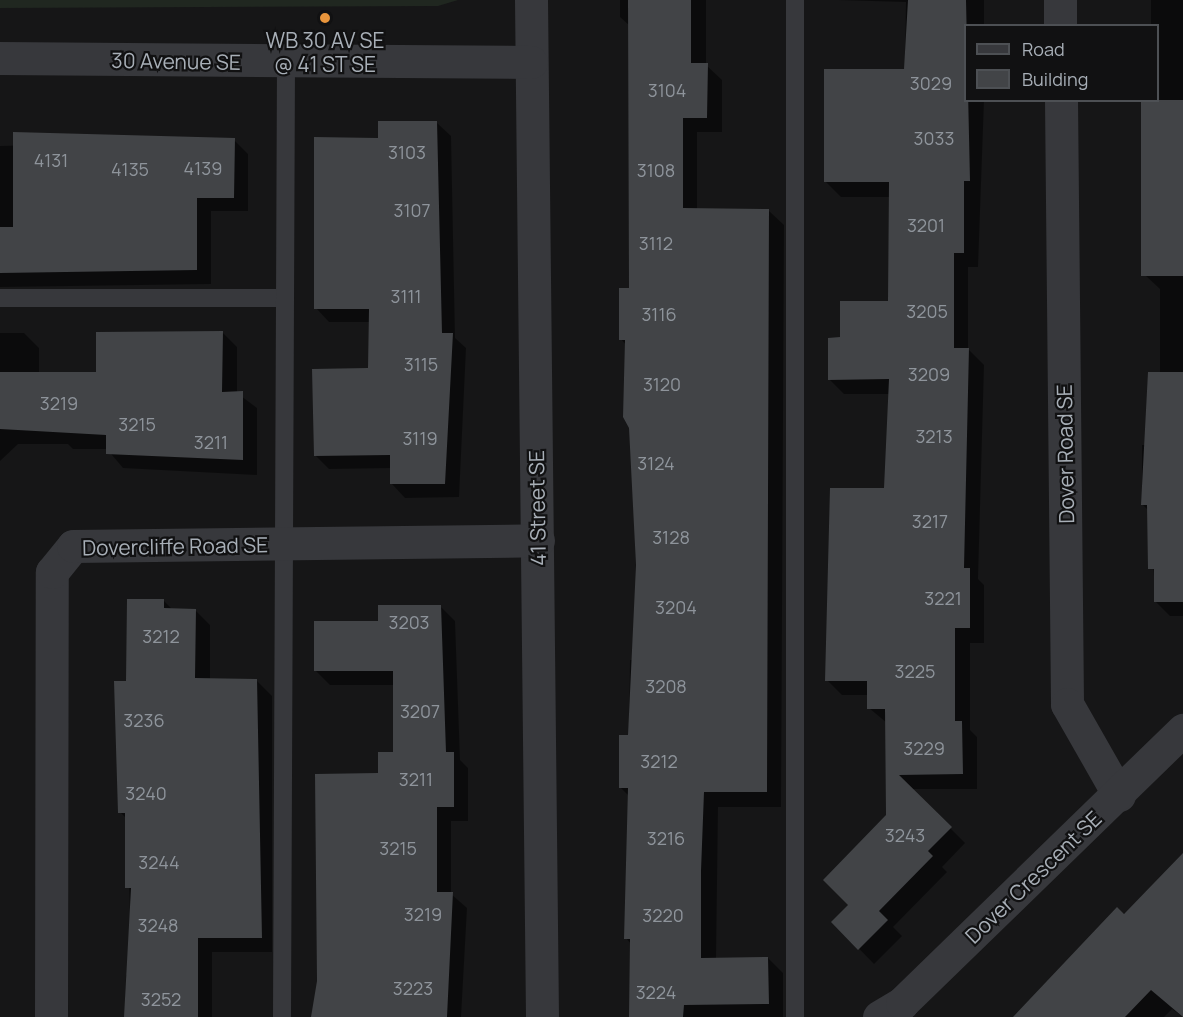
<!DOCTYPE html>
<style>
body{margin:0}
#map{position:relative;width:1183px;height:1017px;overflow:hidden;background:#161617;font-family:Manrope,sans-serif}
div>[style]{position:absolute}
.green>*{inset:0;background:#202720}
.shadow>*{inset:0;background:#0007}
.building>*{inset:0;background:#424447;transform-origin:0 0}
.service>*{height:18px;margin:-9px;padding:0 9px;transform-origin:9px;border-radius:9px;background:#37383c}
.minor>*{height:33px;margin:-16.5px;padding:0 16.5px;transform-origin:16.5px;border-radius:16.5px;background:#37383c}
.dots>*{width:16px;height:16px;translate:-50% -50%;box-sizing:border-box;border:3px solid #111112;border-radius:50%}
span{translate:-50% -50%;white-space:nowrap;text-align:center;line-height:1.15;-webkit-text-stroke:4.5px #111112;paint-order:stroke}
.number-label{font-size:18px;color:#8e949b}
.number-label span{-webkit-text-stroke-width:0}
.poi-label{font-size:21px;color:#a8afb7}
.street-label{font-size:21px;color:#a8afb7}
.legend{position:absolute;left:964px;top:24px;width:195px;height:78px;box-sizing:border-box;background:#111112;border:2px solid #4d5054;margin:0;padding:8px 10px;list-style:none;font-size:18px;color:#a8afb7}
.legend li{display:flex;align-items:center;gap:12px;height:30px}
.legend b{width:30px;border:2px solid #4d5054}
</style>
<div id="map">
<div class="green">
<i style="clip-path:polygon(0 0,458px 0,438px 6px,0 8px)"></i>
</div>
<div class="shadow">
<i style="clip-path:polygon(620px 0,706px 0,706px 65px,722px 80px,722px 132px,697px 132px,697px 209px,769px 211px,784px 225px,781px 807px,718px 807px,716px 959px,768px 958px,783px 973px,783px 1017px,631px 1017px,631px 944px,626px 938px,630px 797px,620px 787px,629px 736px,630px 660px,637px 660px,635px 498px,626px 345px,621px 339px,630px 289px,630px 26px,620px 17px)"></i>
<i style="clip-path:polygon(838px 0,984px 0,984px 26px,966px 26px,966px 100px,984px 100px,978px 267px,968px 267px,968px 349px,984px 365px,978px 579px,984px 585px,984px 643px,970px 643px,970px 730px,977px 737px,977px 789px,911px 789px,965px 843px,942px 867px,947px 872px,893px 927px,902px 936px,874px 964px,833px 922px,850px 905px,887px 815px,887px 723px,869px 708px,869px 695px,842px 695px,827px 680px,886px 490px,890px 394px,844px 394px,829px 379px,842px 339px,890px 303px,891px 197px,841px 197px,826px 182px,905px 71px,906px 2px)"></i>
<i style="clip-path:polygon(1151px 0,1183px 0,1183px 616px,1170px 616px,1156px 602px,1149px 511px,1142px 504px,1142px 445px,1150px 445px,1160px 373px,1160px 289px,1146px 276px,1158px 100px,1158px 26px,1151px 26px)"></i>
<i style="clip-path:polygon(437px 123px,451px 136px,455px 338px,466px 348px,459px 497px,405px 498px,392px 484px,392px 468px,329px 469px,315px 455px,370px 369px,370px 322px,329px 322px,316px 308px,379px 140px)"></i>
<i style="clip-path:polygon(234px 140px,248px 154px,248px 211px,211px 211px,211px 284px,0 287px,0 146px)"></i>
<i style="clip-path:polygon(222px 332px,237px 347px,237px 393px,257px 408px,257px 475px,123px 468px,107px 449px,73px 449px,68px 444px,18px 444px,0 461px,0 333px,24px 333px,39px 348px,39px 374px,98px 374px)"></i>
<i style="clip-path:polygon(164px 601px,173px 610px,195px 610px,210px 625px,210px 680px,257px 681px,272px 696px,272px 952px,212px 952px,212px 1017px,125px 1017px,126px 975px,132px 975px,127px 819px,120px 812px,128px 682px)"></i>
<i style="clip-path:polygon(440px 606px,455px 621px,460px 760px,468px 768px,468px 821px,451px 821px,451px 894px,467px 908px,461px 1017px,315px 1017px,380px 774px,395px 754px,395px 685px,330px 685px,316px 671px,380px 623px)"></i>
<i style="clip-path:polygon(1183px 858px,1183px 1017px,1172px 1009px,1164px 1017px,1014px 1017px)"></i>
</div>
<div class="building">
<i style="clip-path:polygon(628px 0,691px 0,691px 63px,708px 63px,707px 118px,683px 118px,683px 208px,769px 209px,767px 792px,704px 792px,701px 871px,701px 958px,768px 957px,769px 1004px,684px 1005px,683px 1017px,629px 1017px,630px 939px,624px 939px,628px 788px,619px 788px,619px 735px,628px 735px,636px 565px,629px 428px,623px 417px,625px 340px,619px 340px,619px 288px,629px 288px)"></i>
<i style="clip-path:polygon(908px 0,966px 0,970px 181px,964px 181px,964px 253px,954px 253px,954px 348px,969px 348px,964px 568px,970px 568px,970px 628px,955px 628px,955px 721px,962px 721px,963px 774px,899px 775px,952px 827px,928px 851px,933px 856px,879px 911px,888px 920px,858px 950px,831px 922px,848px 905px,823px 880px,886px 815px,885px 709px,867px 709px,867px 681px,825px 681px,830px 488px,884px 488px,889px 379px,828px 380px,828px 338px,840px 337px,840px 301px,888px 301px,889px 182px,824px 182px,824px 69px,904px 69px)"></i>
<i style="left:1141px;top:100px;width:42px;height:176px"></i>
<i style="clip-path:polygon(378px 121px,437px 121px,442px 333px,453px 333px,445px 484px,390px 484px,390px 455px,314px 456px,312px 369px,368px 368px,369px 309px,314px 309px,314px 137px,378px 138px)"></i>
<i style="clip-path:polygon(13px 132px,235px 138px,234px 198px,197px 198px,197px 270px,0 273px,0 227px,13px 227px)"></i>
<i style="clip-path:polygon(223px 331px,222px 392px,243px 391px,243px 460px,106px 454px,106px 435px,0 429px,0 372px,96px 372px,96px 332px)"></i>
<i style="clip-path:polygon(1148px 372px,1183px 372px,1183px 602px,1154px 602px,1154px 569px,1148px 569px,1147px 505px,1141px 505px)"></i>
<i style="clip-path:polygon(127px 599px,164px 599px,164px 608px,196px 609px,195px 678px,257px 679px,262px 938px,198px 938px,198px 1017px,124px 1017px,131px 888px,125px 888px,125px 813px,118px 813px,114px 681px,126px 681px)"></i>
<i style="clip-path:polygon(378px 605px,441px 605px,446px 752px,454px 752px,454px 807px,437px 807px,437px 892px,453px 892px,447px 1017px,311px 1017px,317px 981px,315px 774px,378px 773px,378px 752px,393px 752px,393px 671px,314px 671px,314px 621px,378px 621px)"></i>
<i style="clip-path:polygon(1183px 853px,1183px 1017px,1151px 990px,1125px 1017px,1013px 1017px,1117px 907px,1124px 914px)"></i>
</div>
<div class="service">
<i style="left:795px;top:0;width:1017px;rotate:90deg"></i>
<i style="left:0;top:298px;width:285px"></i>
<i style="left:282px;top:1017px;width:955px;rotate:-89.76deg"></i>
</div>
<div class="minor">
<i style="left:531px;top:0;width:1017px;rotate:89.38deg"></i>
<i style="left:1060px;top:0;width:26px;rotate:90deg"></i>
<i style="left:0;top:58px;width:531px;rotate:0.43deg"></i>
<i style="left:1061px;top:100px;width:604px;rotate:89.43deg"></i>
<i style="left:1067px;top:704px;width:105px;rotate:60.3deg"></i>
<i style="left:51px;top:1017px;width:445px;rotate:-89.9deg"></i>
<i style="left:52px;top:572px;width:33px;rotate:-51deg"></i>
<i style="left:73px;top:546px;width:465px;rotate:-0.7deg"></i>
<i style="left:879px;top:1017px;width:27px;rotate:-31deg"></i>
<i style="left:902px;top:1003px;width:392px;rotate:-44.2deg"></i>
</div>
<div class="dots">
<i style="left:325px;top:18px;background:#e8953c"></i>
</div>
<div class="number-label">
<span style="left:931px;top:83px">3029</span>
<span style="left:667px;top:90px">3104</span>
<span style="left:934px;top:138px">3033</span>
<span style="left:407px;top:152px">3103</span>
<span style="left:51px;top:160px">4131</span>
<span style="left:203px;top:168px">4139</span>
<span style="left:130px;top:169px">4135</span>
<span style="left:656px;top:170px">3108</span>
<span style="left:412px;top:210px">3107</span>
<span style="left:926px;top:225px">3201</span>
<span style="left:656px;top:243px">3112</span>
<span style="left:406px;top:296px">3111</span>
<span style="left:927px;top:311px">3205</span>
<span style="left:659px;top:314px">3116</span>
<span style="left:421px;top:364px">3115</span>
<span style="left:929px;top:374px">3209</span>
<span style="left:662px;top:384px">3120</span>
<span style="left:59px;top:403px">3219</span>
<span style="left:137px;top:424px">3215</span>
<span style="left:934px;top:436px">3213</span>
<span style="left:420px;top:438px">3119</span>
<span style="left:211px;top:442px">3211</span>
<span style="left:656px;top:463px">3124</span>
<span style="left:930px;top:521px">3217</span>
<span style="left:671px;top:537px">3128</span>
<span style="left:943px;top:598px">3221</span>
<span style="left:676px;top:607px">3204</span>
<span style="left:409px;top:622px">3203</span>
<span style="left:161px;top:636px">3212</span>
<span style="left:915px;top:671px">3225</span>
<span style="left:666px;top:686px">3208</span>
<span style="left:420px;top:711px">3207</span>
<span style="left:144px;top:720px">3236</span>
<span style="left:924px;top:748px">3229</span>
<span style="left:659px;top:761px">3212</span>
<span style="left:416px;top:779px">3211</span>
<span style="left:146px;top:793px">3240</span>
<span style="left:905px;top:835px">3243</span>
<span style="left:666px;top:838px">3216</span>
<span style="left:398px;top:848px">3215</span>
<span style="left:159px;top:862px">3244</span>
<span style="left:423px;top:914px">3219</span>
<span style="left:663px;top:915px">3220</span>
<span style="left:158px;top:925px">3248</span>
<span style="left:413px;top:988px">3223</span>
<span style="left:656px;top:992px">3224</span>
<span style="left:161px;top:999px">3252</span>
</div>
<div class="poi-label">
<span style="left:325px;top:52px">WB 30 AV SE<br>@ 41 ST SE</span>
</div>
<div class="street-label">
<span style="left:176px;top:61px;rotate:1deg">30 Avenue SE</span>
<span style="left:1065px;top:454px;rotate:-91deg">Dover Road SE</span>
<span style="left:537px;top:508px;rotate:-91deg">41 Street SE</span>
<span style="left:175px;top:546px;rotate:-1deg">Dovercliffe Road SE</span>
<span style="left:1033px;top:877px;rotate:-44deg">Dover Crescent SE</span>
</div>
<ul class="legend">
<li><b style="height:8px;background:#37383c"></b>Road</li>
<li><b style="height:16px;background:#424447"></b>Building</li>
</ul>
</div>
